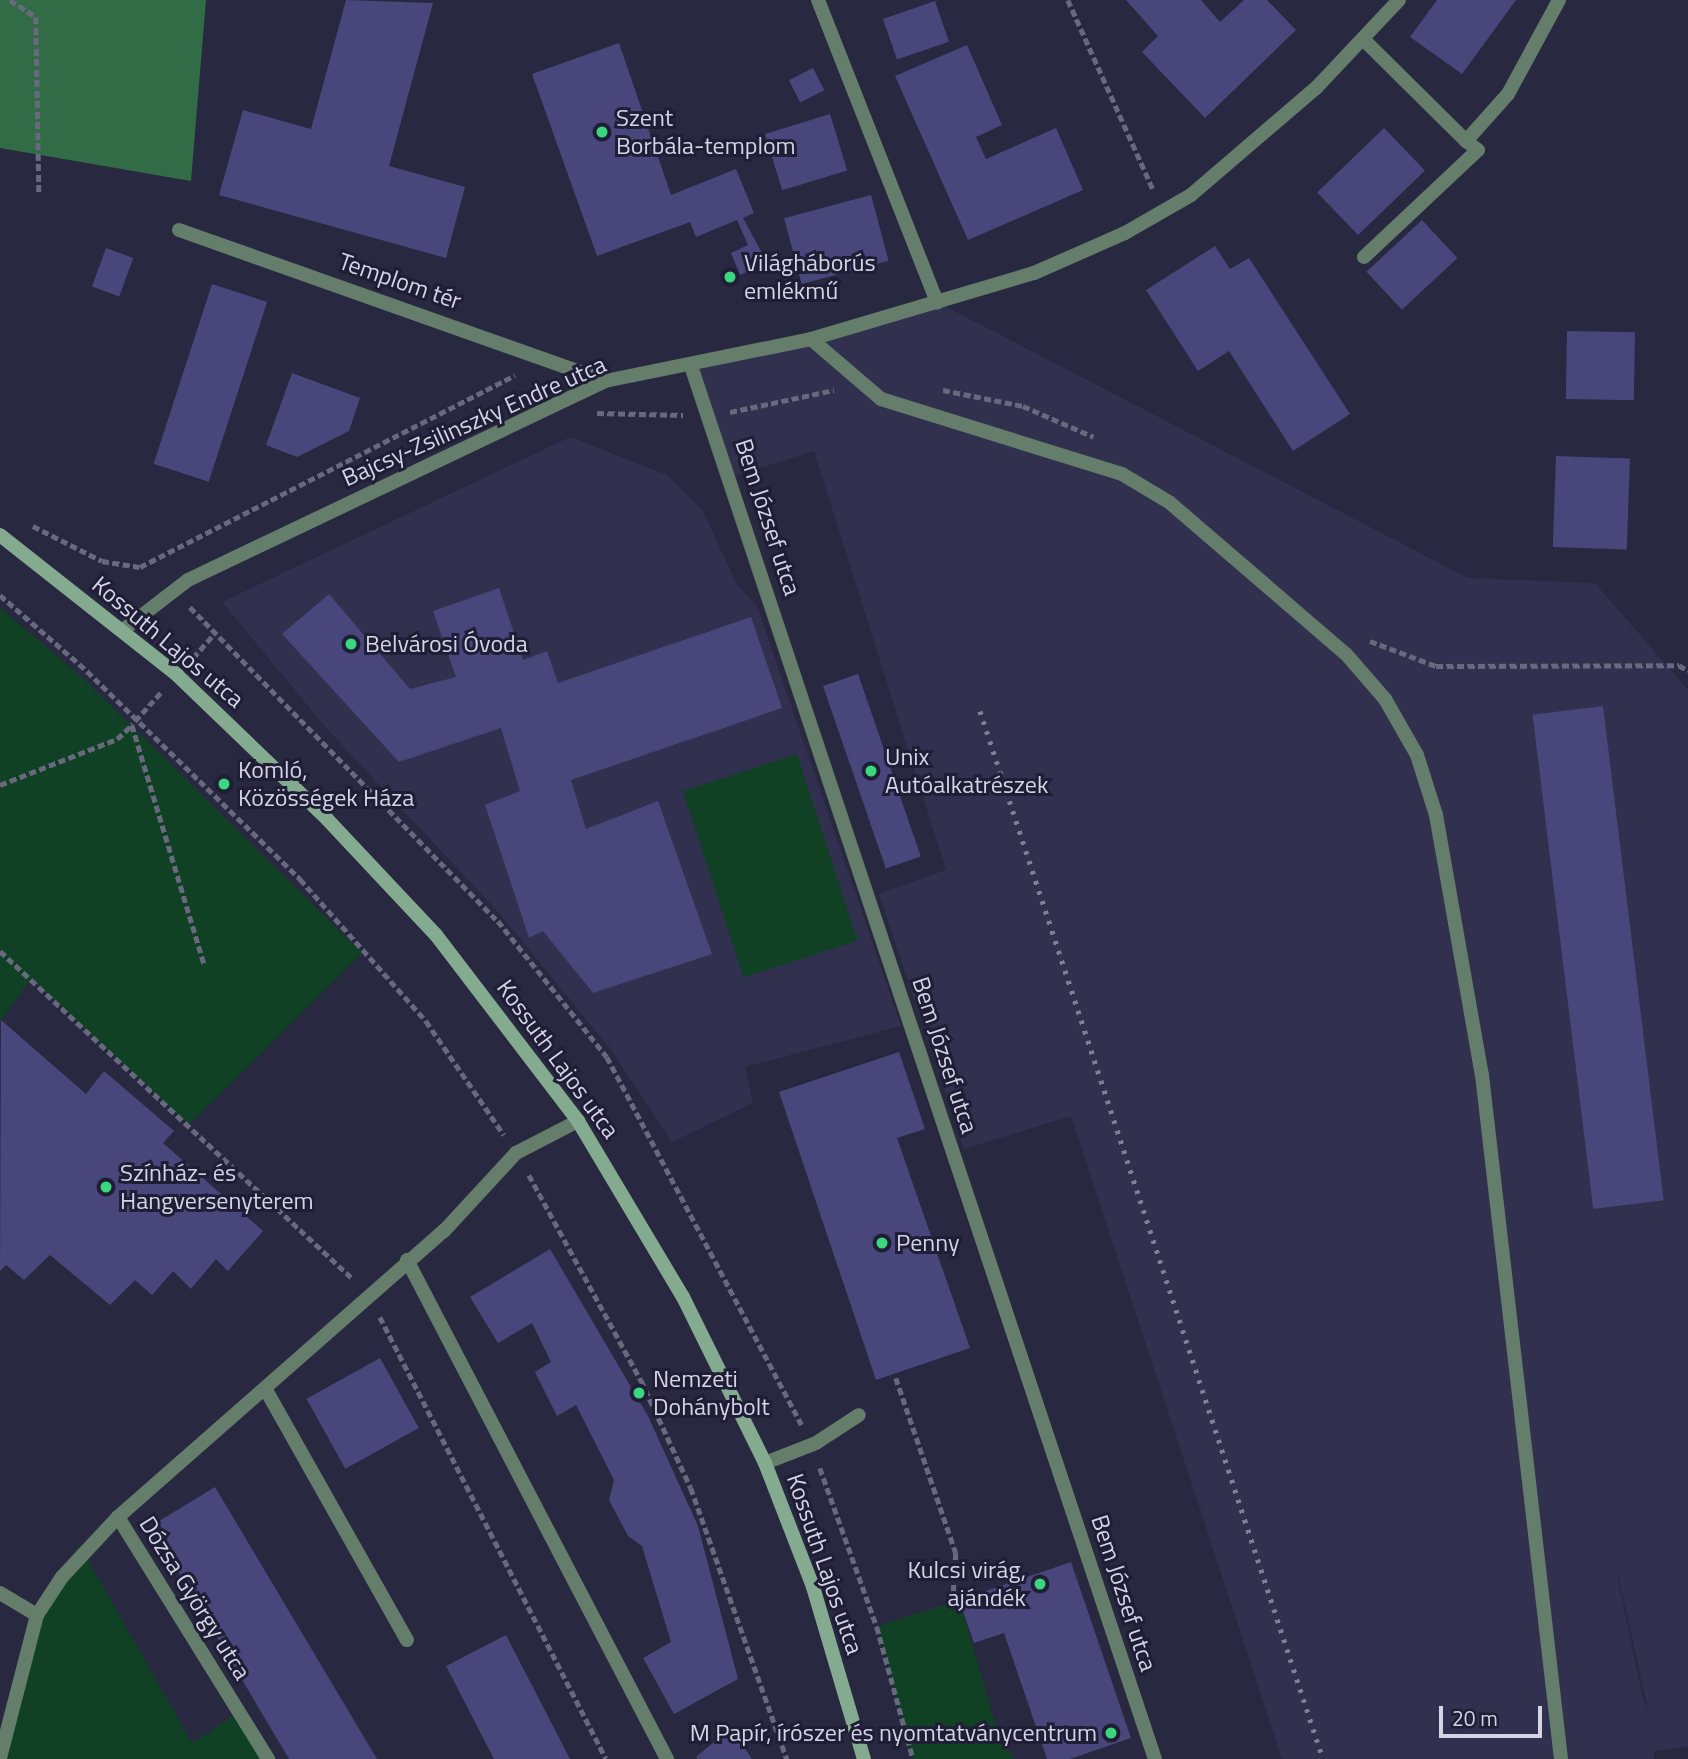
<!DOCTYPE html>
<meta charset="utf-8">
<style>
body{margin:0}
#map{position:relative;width:1688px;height:1759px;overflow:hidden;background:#282840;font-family:"Titillium Web",sans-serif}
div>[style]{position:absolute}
.built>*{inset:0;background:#31304f}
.green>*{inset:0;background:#114124;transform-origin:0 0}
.forest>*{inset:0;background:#326c47}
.building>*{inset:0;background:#48467a;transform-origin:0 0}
.path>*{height:4.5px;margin-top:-2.25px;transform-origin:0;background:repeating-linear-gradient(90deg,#68697e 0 7px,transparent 0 10.5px)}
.lane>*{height:14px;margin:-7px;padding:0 7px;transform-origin:7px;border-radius:7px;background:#657d6b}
.street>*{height:14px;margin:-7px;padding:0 7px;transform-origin:7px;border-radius:7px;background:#657d6b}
.secondary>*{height:14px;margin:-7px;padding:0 7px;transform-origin:7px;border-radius:7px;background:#84ab8f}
.rail>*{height:5px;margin-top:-2.5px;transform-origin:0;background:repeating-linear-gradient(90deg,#7f8094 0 3.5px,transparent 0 10.5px)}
.dots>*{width:19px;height:19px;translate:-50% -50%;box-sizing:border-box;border:4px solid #1f1e36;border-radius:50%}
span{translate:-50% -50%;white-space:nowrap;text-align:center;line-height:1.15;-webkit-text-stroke:6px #1f1e36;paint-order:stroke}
.poi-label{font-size:24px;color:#d3d4e4}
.left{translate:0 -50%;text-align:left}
.right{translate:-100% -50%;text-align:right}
.street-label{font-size:24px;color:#d3d4e4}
.scale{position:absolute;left:1439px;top:1706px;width:103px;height:32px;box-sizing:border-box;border:4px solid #d3d4e4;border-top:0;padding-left:9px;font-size:21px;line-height:24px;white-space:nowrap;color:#d3d4e4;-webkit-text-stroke:5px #1f1e36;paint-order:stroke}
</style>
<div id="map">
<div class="built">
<i style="clip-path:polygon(evenodd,937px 302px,1468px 578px,1595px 583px,1688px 690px,1688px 1746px,1654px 1751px,1654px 1759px,1282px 1759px,1071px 1116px,964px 1149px,879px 894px,946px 870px,814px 451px,732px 477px,691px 366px,937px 302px,1617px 1574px,1618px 1574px,1648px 1710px,1643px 1699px,1617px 1574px)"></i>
<i style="clip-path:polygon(570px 437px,667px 475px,702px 509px,737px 585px,757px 606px,901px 1026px,745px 1067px,753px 1103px,672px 1142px,611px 1050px,502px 916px,328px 730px,222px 602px)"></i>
</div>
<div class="green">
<i style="clip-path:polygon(0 608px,82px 677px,362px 953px,189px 1125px,31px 979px,0 1022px)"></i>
<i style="left:797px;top:754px;width:196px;height:120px;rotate:72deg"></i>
<i style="clip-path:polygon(84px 1553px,192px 1743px,239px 1712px,268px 1759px,0 1759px,37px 1615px)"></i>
<i style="clip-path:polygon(959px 1600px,998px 1732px,1014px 1759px,912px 1759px,878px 1626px)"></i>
</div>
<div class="forest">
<i style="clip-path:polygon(0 0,206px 0,191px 181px,0 148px)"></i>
</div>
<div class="building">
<i style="clip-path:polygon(346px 0,433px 3px,389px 166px,465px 187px,446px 258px,219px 195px,243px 110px,311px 129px)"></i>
<i style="clip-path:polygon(1126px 0,1201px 0,1220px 22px,1244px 0,1267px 0,1296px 30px,1205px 118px,1142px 52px,1158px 36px)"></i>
<i style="clip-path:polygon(1437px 0,1516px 0,1462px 74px,1410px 37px)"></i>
<i style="left:935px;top:1px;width:43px;height:55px;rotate:71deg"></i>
<i style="clip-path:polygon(619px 43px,671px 195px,736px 169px,754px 213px,743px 218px,768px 264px,740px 275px,731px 253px,748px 245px,737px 220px,696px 237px,690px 222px,597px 256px,532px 74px)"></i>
<i style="clip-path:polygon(967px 45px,1002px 125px,976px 137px,986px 159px,1056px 128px,1083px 190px,968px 240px,895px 76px)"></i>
<i style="left:813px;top:68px;width:25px;height:27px;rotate:63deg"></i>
<i style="left:830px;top:114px;width:59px;height:68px;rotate:73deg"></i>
<i style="left:1384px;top:128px;width:59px;height:93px;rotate:46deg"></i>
<i style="left:871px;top:195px;width:68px;height:90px;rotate:75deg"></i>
<i style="left:1422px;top:220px;width:52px;height:76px;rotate:47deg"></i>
<i style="clip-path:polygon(1215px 246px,1230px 269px,1249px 258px,1350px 414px,1293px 451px,1229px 351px,1198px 371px,1146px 290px)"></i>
<i style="left:106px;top:248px;width:29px;height:41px;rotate:20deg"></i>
<i style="left:212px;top:284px;width:58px;height:189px;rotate:18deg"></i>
<i style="left:1567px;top:331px;width:68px;height:68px;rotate:1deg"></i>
<i style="clip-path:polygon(292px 373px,360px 398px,349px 431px,297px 457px,266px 445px)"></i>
<i style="left:1556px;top:456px;width:74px;height:91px;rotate:2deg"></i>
<i style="clip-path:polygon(499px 588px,523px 660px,547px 651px,558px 683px,751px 617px,782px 708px,571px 780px,586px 829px,658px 801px,712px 954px,593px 993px,543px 931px,529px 938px,485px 805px,520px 791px,501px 728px,399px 762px,282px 634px,329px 594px,410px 689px,456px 677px,433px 611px)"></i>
<i style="left:858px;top:674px;width:193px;height:37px;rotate:71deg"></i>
<i style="left:1603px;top:706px;width:498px;height:71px;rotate:83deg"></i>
<i style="clip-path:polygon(1px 1020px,86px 1094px,104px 1071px,174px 1131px,163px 1143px,263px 1231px,228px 1271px,216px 1259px,191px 1289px,173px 1271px,152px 1295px,135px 1280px,110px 1305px,50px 1255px,24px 1280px,6px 1265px,0 1271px)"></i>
<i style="clip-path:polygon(899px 1052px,925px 1129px,897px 1138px,970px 1348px,876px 1380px,779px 1092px)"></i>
<i style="clip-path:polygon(550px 1249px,648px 1416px,698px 1526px,738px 1679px,674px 1714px,643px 1658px,671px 1642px,642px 1546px,628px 1536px,609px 1500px,614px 1480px,576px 1405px,557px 1416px,535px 1372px,551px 1362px,532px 1323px,498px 1343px,470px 1297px)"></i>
<i style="left:380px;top:1358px;width:80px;height:84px;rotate:61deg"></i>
<i style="clip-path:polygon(215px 1487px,377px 1759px,289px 1759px,151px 1526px)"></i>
<i style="clip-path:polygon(1071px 1562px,1131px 1738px,1070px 1759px,1047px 1759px,1004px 1633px,974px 1643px,959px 1600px)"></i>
<i style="clip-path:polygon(506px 1635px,570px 1759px,494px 1759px,446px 1666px)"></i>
<i style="clip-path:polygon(731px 1728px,752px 1759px,698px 1759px,696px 1757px)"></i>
</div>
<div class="path">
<i style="left:10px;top:0;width:31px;rotate:33deg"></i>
<i style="left:36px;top:17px;width:175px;rotate:89deg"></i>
<i style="left:1068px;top:0;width:209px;rotate:65.8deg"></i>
<i style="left:943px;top:390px;width:82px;rotate:11.3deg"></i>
<i style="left:1023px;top:406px;width:77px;rotate:23.6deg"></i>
<i style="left:730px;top:412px;width:106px;rotate:-11.9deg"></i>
<i style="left:597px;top:413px;width:86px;rotate:1.3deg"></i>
<i style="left:33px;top:526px;width:77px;rotate:26.9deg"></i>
<i style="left:102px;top:561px;width:38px;rotate:9deg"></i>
<i style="left:140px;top:567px;width:421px;rotate:-27.1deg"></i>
<i style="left:0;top:595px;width:116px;rotate:41.1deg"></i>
<i style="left:87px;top:671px;width:298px;rotate:44.3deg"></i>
<i style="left:300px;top:879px;width:190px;rotate:48.4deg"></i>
<i style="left:426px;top:1021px;width:138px;rotate:55.6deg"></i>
<i style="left:190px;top:607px;width:440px;rotate:45.6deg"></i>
<i style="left:498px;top:921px;width:174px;rotate:51.3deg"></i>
<i style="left:607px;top:1057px;width:416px;rotate:62.1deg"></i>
<i style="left:1370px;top:641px;width:71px;rotate:20.7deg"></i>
<i style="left:1436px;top:666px;width:243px;rotate:-0.2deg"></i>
<i style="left:1679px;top:665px;width:11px;rotate:34deg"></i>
<i style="left:193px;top:658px;width:30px;rotate:-49deg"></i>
<i style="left:161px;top:693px;width:43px;rotate:132.2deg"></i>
<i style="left:132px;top:725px;width:250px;rotate:73.2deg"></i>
<i style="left:0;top:785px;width:126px;rotate:-21.5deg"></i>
<i style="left:117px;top:739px;width:21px;rotate:-43deg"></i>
<i style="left:0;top:951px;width:482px;rotate:42.9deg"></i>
<i style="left:529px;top:1175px;width:234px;rotate:61.4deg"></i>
<i style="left:641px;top:1380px;width:119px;rotate:65.2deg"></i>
<i style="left:691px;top:1488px;width:288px;rotate:70.5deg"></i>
<i style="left:380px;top:1317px;width:496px;rotate:62.9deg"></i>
<i style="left:896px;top:1378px;width:185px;rotate:71.1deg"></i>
<i style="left:956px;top:1553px;width:48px;rotate:93.6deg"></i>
<i style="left:820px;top:1468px;width:169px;rotate:70.3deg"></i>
<i style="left:877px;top:1627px;width:137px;rotate:74.7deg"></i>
</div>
<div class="lane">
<i style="left:1364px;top:40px;width:144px;rotate:44.7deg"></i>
<i style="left:1466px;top:141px;width:63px;rotate:-48.2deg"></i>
<i style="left:1508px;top:94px;width:107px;rotate:-61.5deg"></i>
<i style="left:1364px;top:257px;width:156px;rotate:-43.2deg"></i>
<i style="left:1478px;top:150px;width:15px;rotate:-143deg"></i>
<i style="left:811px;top:339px;width:92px;rotate:40.6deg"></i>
<i style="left:881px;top:399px;width:252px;rotate:17.3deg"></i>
<i style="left:1122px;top:474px;width:55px;rotate:30.8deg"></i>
<i style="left:1169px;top:502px;width:233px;rotate:40.7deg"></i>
<i style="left:1346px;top:654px;width:60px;rotate:49.1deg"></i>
<i style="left:1385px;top:699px;width:64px;rotate:60.3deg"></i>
<i style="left:1417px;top:755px;width:63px;rotate:72.4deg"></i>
<i style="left:1436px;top:815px;width:264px;rotate:80deg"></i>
<i style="left:1482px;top:1075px;width:689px;rotate:83.41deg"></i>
<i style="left:765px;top:1463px;width:55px;rotate:-21.4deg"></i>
<i style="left:816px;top:1443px;width:51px;rotate:-33.1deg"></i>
</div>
<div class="street">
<i style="left:818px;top:0;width:325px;rotate:68.5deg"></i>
<i style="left:179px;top:230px;width:452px;rotate:19.5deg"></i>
<i style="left:691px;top:366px;width:1468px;rotate:71.58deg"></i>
<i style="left:123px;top:630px;width:82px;rotate:-37.6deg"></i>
<i style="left:188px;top:580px;width:462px;rotate:-25.5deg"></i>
<i style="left:605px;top:381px;width:210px;rotate:-11.5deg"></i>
<i style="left:811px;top:339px;width:233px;rotate:-16.5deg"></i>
<i style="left:1034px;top:273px;width:99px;rotate:-23.7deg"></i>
<i style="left:1125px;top:233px;width:76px;rotate:-29.9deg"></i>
<i style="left:1191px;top:195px;width:165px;rotate:-40.6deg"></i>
<i style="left:1316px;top:88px;width:121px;rotate:-46.7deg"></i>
<i style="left:407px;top:1260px;width:563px;rotate:62.48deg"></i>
<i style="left:266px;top:1390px;width:287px;rotate:60.6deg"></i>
<i style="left:118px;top:1517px;width:285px;rotate:58.2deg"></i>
<i style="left:0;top:1593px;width:43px;rotate:30.7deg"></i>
<i style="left:0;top:1758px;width:148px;rotate:-75.5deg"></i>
<i style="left:37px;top:1615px;width:45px;rotate:-56.7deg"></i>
<i style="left:62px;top:1577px;width:82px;rotate:-47deg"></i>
<i style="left:118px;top:1517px;width:434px;rotate:-41.3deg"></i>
<i style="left:444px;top:1231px;width:106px;rotate:-47.3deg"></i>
<i style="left:516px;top:1153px;width:70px;rotate:-27.3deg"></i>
</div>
<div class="secondary">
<i style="left:0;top:535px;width:226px;rotate:38.3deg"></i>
<i style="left:177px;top:675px;width:208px;rotate:43.8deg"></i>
<i style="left:327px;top:819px;width:159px;rotate:46.8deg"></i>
<i style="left:436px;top:935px;width:234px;rotate:52.6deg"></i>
<i style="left:578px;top:1121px;width:205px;rotate:59.2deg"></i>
<i style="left:683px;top:1297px;width:185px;rotate:63.7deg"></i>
<i style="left:765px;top:1463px;width:133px;rotate:68.8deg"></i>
<i style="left:813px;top:1587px;width:179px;rotate:73.5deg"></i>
</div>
<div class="rail">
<i style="left:980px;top:711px;width:1103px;rotate:71.88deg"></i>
</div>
<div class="dots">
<i style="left:602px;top:132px;background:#3ad77f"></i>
<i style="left:730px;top:277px;background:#3ad77f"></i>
<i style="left:351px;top:644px;background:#3ad77f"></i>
<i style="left:871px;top:771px;background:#3ad77f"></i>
<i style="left:224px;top:784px;background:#3ad77f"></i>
<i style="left:106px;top:1187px;background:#3ad77f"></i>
<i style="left:882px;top:1243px;background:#3ad77f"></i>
<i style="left:639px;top:1393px;background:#3ad77f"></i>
<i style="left:1040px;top:1584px;background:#3ad77f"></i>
<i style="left:1111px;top:1733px;background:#3ad77f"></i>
</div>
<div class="poi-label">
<span class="left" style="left:616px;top:132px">Szent<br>Borbála-templom</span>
<span class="left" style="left:744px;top:277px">Világháborús<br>emlékmű</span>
<span class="left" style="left:365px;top:644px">Belvárosi Óvoda</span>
<span class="left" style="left:885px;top:771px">Unix<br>Autóalkatrészek</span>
<span class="left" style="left:238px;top:784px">Komló,<br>Közösségek Háza</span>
<span class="left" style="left:120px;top:1187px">Színház- és<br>Hangversenyterem</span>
<span class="left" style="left:896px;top:1243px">Penny</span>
<span class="left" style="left:653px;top:1393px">Nemzeti<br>Dohánybolt</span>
<span class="right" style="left:1026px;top:1584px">Kulcsi virág,<br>ajándék</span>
<span class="right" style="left:1097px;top:1733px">M Papír, írószer és nyomtatványcentrum</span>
</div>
<div class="street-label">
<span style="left:400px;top:281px;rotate:19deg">Templom tér</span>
<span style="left:474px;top:421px;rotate:-24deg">Bajcsy-Zsilinszky Endre utca</span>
<span style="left:768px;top:517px;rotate:72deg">Bem József utca</span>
<span style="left:168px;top:642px;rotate:40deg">Kossuth Lajos utca</span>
<span style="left:945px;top:1055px;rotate:72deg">Bem József utca</span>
<span style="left:558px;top:1059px;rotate:54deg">Kossuth Lajos utca</span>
<span style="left:825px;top:1564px;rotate:71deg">Kossuth Lajos utca</span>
<span style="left:1124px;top:1593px;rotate:72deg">Bem József utca</span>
<span style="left:195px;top:1598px;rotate:58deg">Dózsa György utca</span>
</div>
<div class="scale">20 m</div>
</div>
